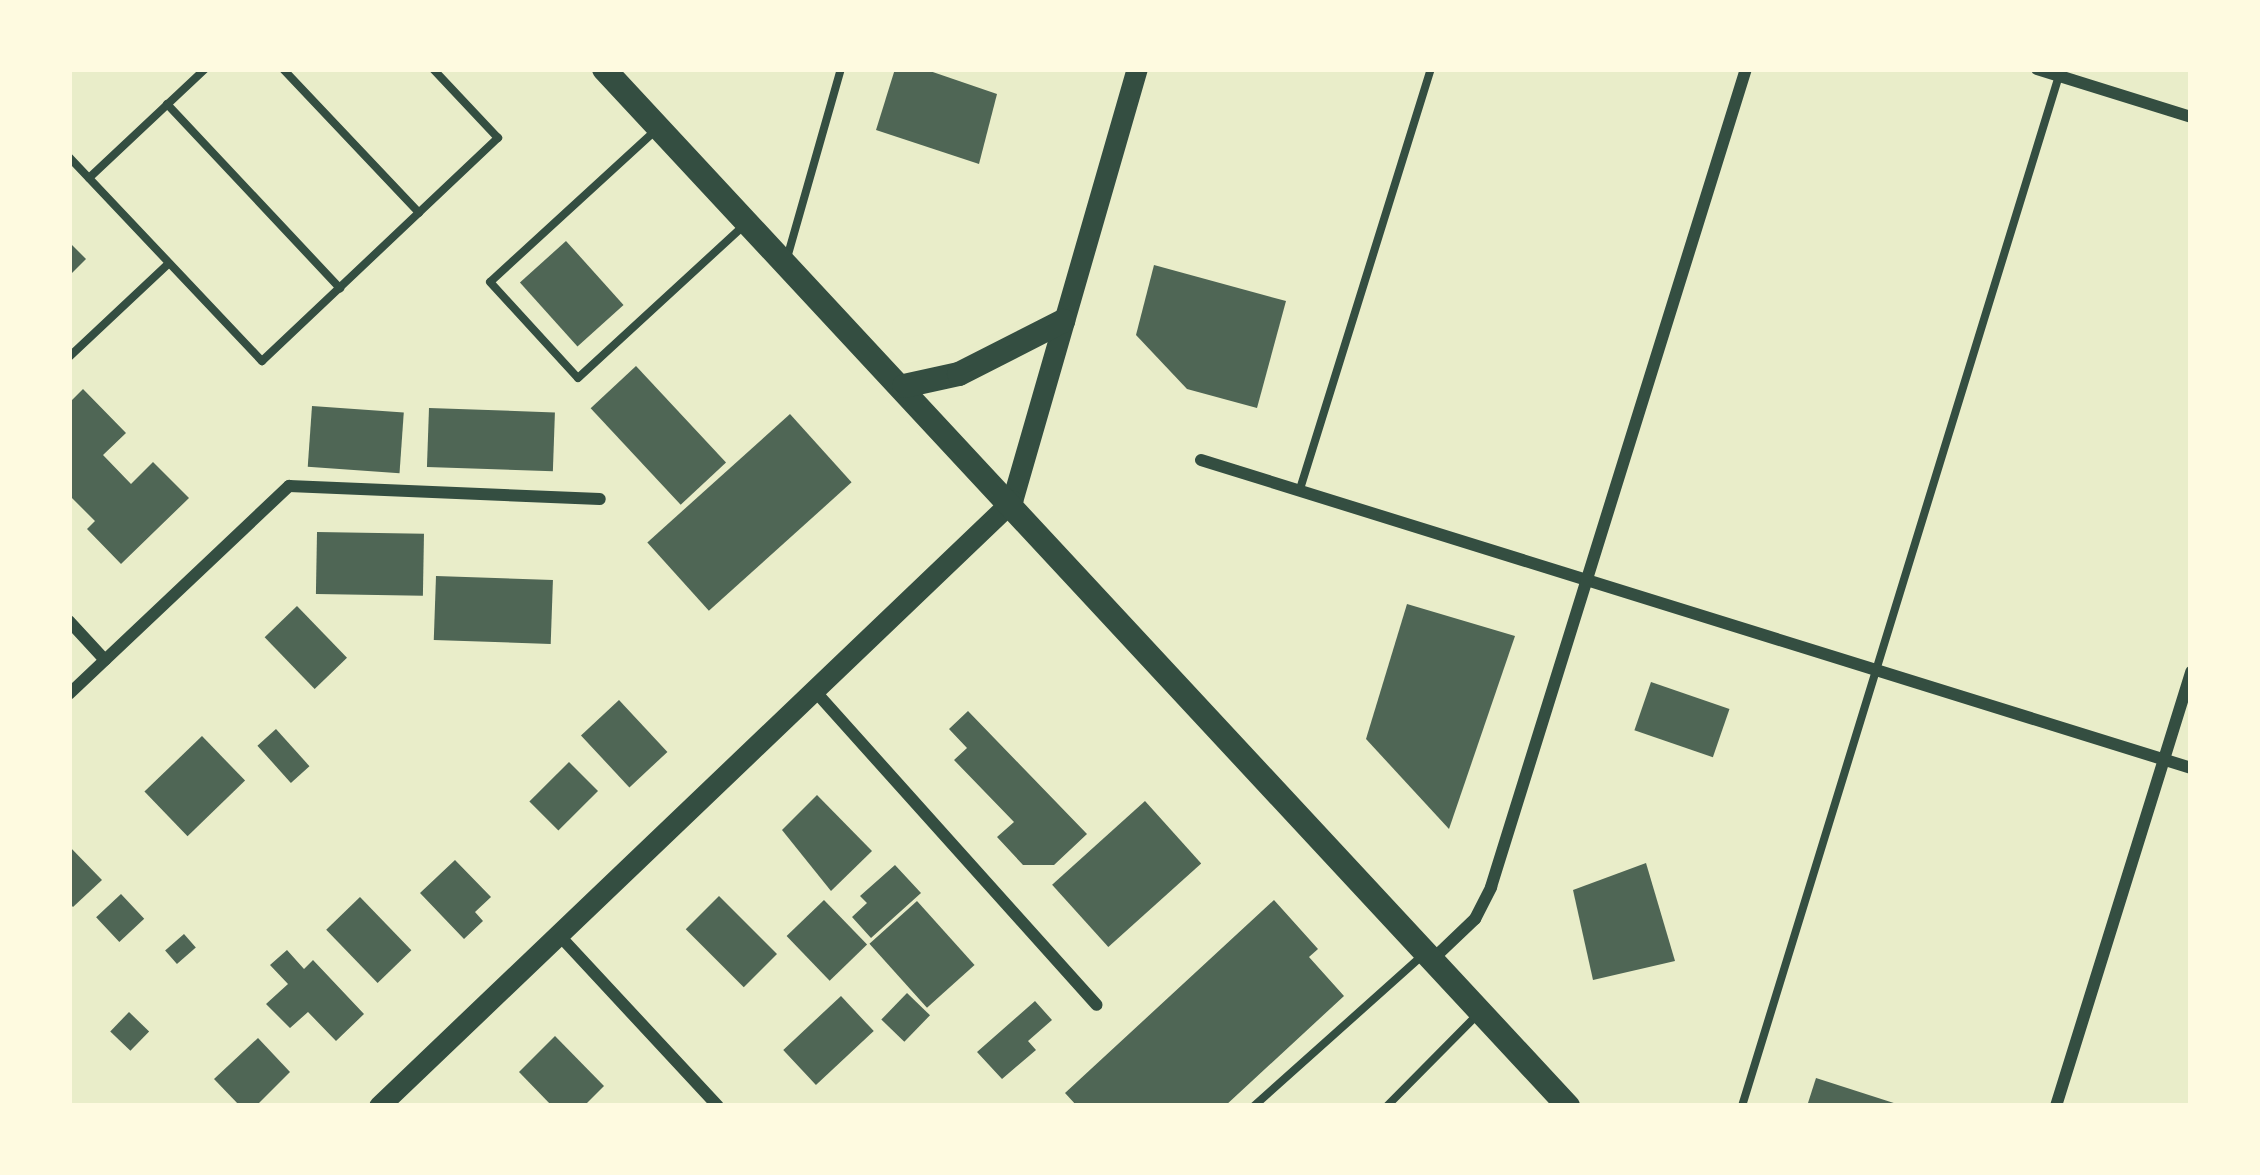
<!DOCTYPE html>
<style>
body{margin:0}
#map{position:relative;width:2260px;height:1175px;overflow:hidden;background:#e9edc9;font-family:"PT Sans",sans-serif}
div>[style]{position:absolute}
.building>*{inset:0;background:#4f6655;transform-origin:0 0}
.service>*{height:8px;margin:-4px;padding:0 4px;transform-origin:4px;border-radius:4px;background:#344e41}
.minor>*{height:12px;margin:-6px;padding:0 6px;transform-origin:6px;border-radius:6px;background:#344e41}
.tertiary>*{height:21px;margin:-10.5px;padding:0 10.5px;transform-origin:10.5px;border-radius:10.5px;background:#344e41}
.secondary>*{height:21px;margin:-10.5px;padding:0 10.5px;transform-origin:10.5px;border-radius:10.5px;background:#344e41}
.primary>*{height:24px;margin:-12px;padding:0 12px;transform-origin:12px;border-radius:12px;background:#344e41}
span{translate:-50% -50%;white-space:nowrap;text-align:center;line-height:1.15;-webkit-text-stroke:9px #fefae0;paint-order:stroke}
.frame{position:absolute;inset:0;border:72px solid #fefae0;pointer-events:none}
</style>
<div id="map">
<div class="building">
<i style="clip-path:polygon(895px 69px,924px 69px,997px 94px,979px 164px,876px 130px)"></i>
<i style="left:566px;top:241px;width:86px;height:62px;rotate:48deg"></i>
<i style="clip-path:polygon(69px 242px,86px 259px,69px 276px)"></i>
<i style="clip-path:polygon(1154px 265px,1286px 301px,1257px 408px,1187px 389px,1136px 335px)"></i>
<i style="left:636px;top:366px;width:132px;height:62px;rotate:47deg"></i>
<i style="clip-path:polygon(83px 389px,126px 433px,103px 455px,131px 484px,153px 462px,189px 498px,121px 564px,87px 529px,95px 521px,69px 495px,69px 403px)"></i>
<i style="left:312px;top:406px;width:92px;height:61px;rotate:4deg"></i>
<i style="left:429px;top:408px;width:126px;height:59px;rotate:2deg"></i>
<i style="left:790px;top:414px;width:92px;height:192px;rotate:48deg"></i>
<i style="left:317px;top:532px;width:107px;height:62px;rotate:1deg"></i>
<i style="left:436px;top:576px;width:117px;height:64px;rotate:2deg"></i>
<i style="clip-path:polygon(1407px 604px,1515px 636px,1449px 829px,1366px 739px)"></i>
<i style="left:297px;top:606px;width:72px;height:45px;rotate:46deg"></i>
<i style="left:1651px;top:682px;width:83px;height:51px;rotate:19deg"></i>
<i style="left:619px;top:700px;width:71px;height:52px;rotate:47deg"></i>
<i style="clip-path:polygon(968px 711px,1087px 834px,1054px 865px,1023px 865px,997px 837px,1014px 822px,954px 760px,967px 748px,949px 729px)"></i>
<i style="left:276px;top:729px;width:50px;height:25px;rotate:48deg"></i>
<i style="left:202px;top:736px;width:62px;height:80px;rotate:46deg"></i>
<i style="left:569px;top:762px;width:41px;height:56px;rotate:45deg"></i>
<i style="clip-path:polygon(817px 795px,872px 851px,831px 891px,782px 830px)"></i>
<i style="left:1145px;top:801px;width:84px;height:125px;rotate:48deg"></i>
<i style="clip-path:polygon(69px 846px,102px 880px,73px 907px,69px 903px)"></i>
<i style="clip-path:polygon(455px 860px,491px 897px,475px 912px,483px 921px,464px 939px,420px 893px)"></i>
<i style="clip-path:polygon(1646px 863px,1675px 961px,1593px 980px,1573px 890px)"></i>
<i style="clip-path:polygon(895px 865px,921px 893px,871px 938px,852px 917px,867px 903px,860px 896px)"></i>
<i style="left:121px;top:894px;width:34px;height:34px;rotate:47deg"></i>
<i style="left:719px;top:896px;width:82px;height:47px;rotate:45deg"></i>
<i style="left:360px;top:897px;width:74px;height:47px;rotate:46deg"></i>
<i style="left:824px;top:900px;width:62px;height:52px;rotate:46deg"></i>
<i style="clip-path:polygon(1274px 900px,1318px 949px,1309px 957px,1344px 996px,1225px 1106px,1077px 1106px,1065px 1093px)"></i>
<i style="left:917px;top:901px;width:86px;height:64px;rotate:48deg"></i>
<i style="left:184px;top:934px;width:18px;height:25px;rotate:49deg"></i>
<i style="clip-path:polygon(287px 950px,304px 969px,313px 960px,364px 1014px,336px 1041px,308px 1012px,290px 1028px,266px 1004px,288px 984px,270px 965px)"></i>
<i style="left:907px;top:993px;width:32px;height:37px;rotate:44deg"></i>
<i style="left:841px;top:996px;width:48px;height:79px;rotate:47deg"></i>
<i style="clip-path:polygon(1035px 1001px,1052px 1020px,1028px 1041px,1036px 1050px,1002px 1079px,977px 1052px)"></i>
<i style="left:129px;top:1012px;width:28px;height:27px;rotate:44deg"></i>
<i style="clip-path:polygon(555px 1036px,604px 1086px,584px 1106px,552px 1106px,519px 1072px)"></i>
<i style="clip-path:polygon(258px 1038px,290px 1072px,256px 1106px,240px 1106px,214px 1079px)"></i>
<i style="clip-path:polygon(1816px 1078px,1900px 1105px,1900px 1106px,1807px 1106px)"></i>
</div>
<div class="service">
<i style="left:283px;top:69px;width:198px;rotate:46.6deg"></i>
<i style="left:167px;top:104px;width:253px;rotate:46.8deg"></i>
<i style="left:657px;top:129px;width:226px;rotate:137.5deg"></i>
<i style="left:490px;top:282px;width:130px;rotate:47.5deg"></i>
<i style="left:578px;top:378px;width:222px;rotate:-42.6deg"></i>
<i style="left:69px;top:157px;width:281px;rotate:46.6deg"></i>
<i style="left:262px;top:361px;width:325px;rotate:-43.4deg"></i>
<i style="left:498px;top:138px;width:95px;rotate:-133.3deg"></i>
<i style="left:89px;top:178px;width:159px;rotate:-43.2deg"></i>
<i style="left:787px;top:258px;width:197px;rotate:-74.1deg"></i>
<i style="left:69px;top:357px;width:137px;rotate:-43.2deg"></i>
<i style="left:1300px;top:489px;width:440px;rotate:-72.7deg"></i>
<i style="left:1254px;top:1106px;width:225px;rotate:-41.8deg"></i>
<i style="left:1387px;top:1106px;width:131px;rotate:-45.3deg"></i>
<i style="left:1742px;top:1106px;width:1085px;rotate:-72.9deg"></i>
</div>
<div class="minor">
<i style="left:2037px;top:69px;width:161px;rotate:17.3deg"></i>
<i style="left:1201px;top:460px;width:1037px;rotate:17.28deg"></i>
<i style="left:69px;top:621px;width:53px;rotate:47.3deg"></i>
<i style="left:814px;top:690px;width:423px;rotate:48.1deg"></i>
<i style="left:69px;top:694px;width:303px;rotate:-43.4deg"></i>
<i style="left:289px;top:486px;width:311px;rotate:2.4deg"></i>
<i style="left:558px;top:934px;width:235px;rotate:47.1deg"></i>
<i style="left:1434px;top:958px;width:57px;rotate:-43.6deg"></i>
<i style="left:1475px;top:919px;width:36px;rotate:-63deg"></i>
<i style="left:1491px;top:887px;width:857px;rotate:-72.69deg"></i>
<i style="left:2056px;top:1106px;width:455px;rotate:-72.7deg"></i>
</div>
<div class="tertiary">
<i style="left:1012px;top:501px;width:450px;rotate:-73.9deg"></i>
</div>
<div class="secondary">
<i style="left:379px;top:1106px;width:876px;rotate:-43.7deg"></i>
</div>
<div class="primary">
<i style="left:604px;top:69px;width:1416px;rotate:47.09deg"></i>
<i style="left:904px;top:386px;width:56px;rotate:-12.3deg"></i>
<i style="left:959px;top:374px;width:117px;rotate:-27deg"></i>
</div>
<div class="frame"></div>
</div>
